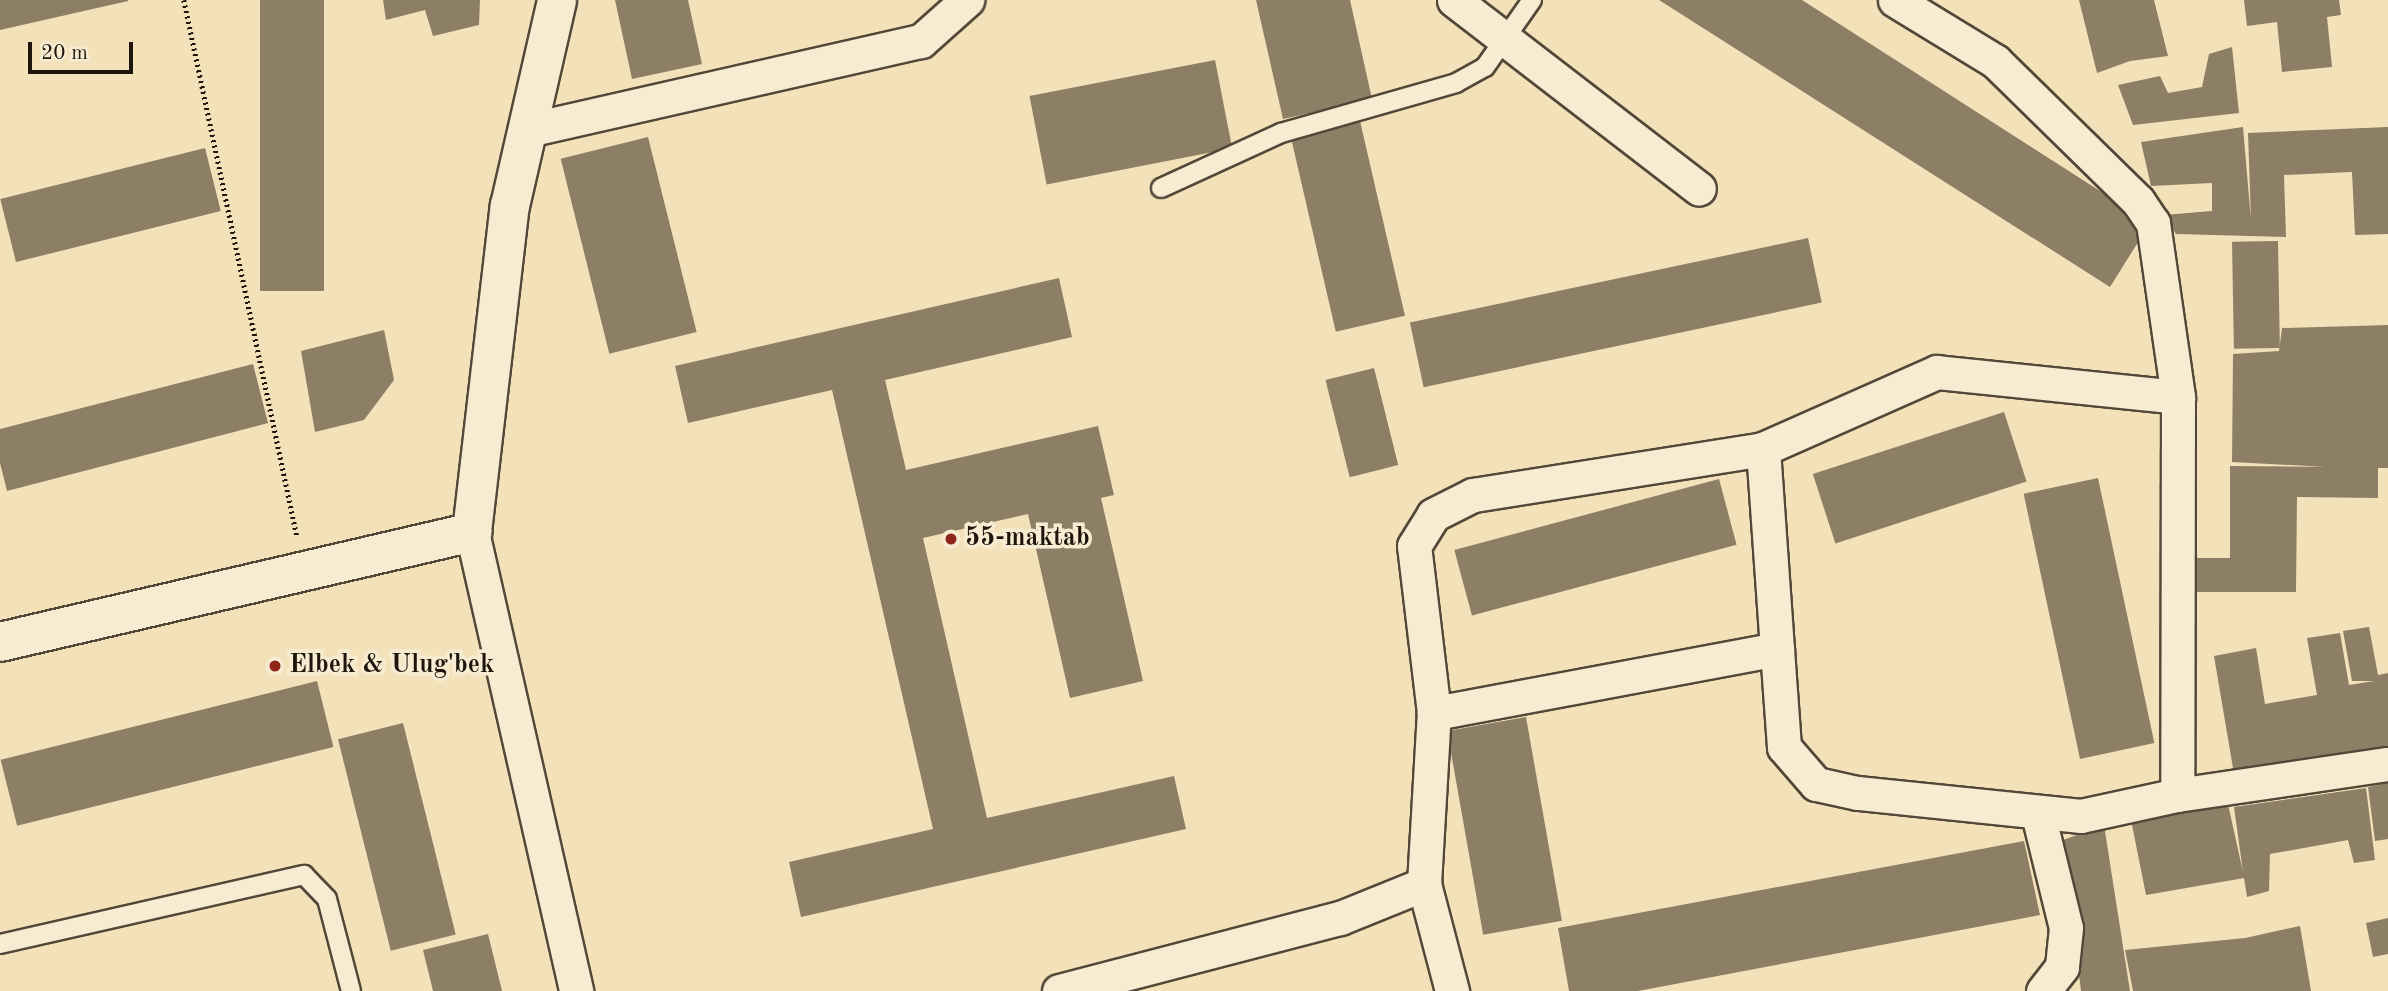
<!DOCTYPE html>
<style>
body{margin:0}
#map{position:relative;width:2388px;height:991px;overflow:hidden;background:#f3e1ba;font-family:"Old Standard TT",serif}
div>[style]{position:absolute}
.building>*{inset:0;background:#8d7f66;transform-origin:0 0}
.path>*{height:4.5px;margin-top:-2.25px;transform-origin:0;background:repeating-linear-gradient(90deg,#1e150c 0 2px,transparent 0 5.5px)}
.roads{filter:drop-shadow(2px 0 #534838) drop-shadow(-2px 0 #534838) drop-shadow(0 2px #534838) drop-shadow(0 -2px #534838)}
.lane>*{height:18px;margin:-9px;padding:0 9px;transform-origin:9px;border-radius:9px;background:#f7ecd2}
.street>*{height:33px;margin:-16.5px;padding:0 16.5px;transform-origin:16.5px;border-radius:16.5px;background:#f7ecd2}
.secondary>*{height:38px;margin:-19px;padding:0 19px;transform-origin:19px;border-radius:19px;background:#f7ecd2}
.dots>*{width:19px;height:19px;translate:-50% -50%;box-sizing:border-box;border:4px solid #f7ecd2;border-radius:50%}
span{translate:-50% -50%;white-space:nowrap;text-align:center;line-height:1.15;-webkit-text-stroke:7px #f7ecd2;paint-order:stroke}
.poi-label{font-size:26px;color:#1e150c;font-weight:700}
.left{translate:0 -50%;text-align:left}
.scale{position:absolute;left:28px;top:42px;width:105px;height:32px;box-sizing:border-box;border:4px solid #1e150c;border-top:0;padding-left:9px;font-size:21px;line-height:24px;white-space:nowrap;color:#1e150c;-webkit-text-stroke:5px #f7ecd2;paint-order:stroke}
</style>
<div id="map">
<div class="building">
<i style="clip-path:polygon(0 0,128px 0,128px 1px,0 30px)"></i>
<i style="left:260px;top:0;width:64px;height:291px"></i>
<i style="clip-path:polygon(383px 0,480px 0,479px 25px,433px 36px,425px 10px,386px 20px)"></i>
<i style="clip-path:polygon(615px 0,688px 0,702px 64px,632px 79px)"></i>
<i style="clip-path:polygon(1256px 0,1350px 0,1372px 99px,1283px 119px)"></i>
<i style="clip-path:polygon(1659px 0,1802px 0,2150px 223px,2110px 287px)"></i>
<i style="clip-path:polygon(2079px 0,2154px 0,2168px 56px,2130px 61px,2097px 73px)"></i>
<i style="clip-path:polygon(2244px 0,2339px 0,2341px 15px,2327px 17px,2332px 67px,2282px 72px,2277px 22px,2247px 26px)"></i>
<i style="clip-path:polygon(2232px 47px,2239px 113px,2133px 125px,2118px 85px,2160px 76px,2168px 93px,2202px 87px,2209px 54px)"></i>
<i style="left:1215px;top:60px;width:90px;height:189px;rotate:79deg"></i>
<i style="left:1360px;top:121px;width:200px;height:71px;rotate:77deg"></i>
<i style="clip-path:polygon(2243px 127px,2251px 220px,2248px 133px,2388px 127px,2388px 234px,2355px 235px,2352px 172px,2284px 175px,2286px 237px,2176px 234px,2164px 215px,2212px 211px,2212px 183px,2151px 186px,2141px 142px)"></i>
<i style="left:648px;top:137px;width:201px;height:90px;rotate:76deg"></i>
<i style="left:205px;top:148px;width:65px;height:211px;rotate:76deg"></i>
<i style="left:1808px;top:238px;width:66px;height:407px;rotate:78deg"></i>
<i style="left:2278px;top:241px;width:107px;height:46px;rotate:89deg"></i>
<i style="clip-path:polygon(1059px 278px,1072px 337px,885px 380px,906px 470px,1098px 426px,1114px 495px,1101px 498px,1143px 681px,1070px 698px,1028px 514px,923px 538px,987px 818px,1174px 776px,1186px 829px,801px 917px,789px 862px,933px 829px,832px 390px,688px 423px,675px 366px)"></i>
<i style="clip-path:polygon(2388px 325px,2388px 468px,2378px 468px,2378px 498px,2297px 497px,2296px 592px,2182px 592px,2182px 558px,2230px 558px,2230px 466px,2326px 467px,2232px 462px,2233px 354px,2279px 351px,2282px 328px)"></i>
<i style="clip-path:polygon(384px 330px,394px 380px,364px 420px,315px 432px,301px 351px)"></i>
<i style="clip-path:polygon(253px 364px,268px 423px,7px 491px,0 463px,0 429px)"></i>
<i style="left:1374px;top:368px;width:100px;height:50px;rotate:76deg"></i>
<i style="left:2004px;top:412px;width:73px;height:201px;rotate:72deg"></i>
<i style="left:2098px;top:478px;width:271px;height:76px;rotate:78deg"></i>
<i style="left:1719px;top:479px;width:68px;height:274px;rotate:75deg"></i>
<i style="clip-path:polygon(2369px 627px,2378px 675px,2388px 673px,2388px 747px,2234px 774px,2214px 656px,2256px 648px,2265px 704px,2317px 695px,2307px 638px,2340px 633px,2349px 685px,2374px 681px,2352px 681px,2343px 631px)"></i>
<i style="left:317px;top:681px;width:68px;height:326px;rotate:76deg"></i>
<i style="left:1526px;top:717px;width:207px;height:80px;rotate:80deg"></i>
<i style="left:403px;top:723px;width:218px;height:67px;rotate:76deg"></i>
<i style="clip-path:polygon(2388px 783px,2388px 839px,2375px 841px,2368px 787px)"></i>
<i style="clip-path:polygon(2366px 788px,2375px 860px,2354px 863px,2348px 840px,2270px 854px,2269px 891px,2247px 897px,2244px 878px,2146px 895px,2131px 820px,2228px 804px,2243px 872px,2234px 807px)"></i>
<i style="clip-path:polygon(2104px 825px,2130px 991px,2081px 991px,2063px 840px)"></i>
<i style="clip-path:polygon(2024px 841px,2040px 915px,1638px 991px,1569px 991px,1558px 928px)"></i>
<i style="clip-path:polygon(2388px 918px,2388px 954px,2373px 957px,2366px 923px)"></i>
<i style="clip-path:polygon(2300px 926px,2311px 991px,2133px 991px,2125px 950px,2245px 938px)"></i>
<i style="clip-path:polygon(488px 934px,502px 991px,433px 991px,423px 950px)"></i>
</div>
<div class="path">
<i style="left:184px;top:0;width:548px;rotate:78.1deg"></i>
</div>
<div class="roads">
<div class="lane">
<i style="left:1161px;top:188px;width:132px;rotate:-24.6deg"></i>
<i style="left:1281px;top:133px;width:182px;rotate:-15.9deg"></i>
<i style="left:1456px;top:83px;width:33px;rotate:-29deg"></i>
<i style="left:1485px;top:67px;width:82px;rotate:-55deg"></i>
<i style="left:0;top:944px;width:312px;rotate:-12.8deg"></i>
<i style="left:304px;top:875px;width:33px;rotate:46deg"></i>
<i style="left:327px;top:899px;width:95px;rotate:75.4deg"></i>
</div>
<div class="street">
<i style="left:1454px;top:0;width:309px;rotate:37.6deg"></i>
<i style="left:1895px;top:0;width:117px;rotate:31.4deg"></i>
<i style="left:1995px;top:61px;width:200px;rotate:44.4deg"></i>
<i style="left:2138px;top:201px;width:27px;rotate:56deg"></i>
<i style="left:2153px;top:223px;width:176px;rotate:81.8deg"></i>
<i style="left:2178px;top:397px;width:398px;rotate:90.1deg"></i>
<i style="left:2177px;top:795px;width:213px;rotate:-8.4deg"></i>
<i style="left:528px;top:130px;width:403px;rotate:-12.8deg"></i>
<i style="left:921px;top:41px;width:62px;rotate:-41.7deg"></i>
<i style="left:1763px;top:449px;width:200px;rotate:86deg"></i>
<i style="left:472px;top:532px;width:471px;rotate:77.2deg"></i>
<i style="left:2177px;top:795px;width:98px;rotate:167.7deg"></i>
<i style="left:2081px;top:816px;width:225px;rotate:-174.1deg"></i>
<i style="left:1857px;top:793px;width:42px;rotate:-167.6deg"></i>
<i style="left:1816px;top:784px;width:49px;rotate:-130.9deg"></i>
<i style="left:1784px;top:747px;width:98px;rotate:-94.1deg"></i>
<i style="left:1777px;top:649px;width:349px;rotate:169.4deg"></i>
<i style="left:1434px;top:713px;width:168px;rotate:-96.8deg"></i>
<i style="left:1414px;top:546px;width:36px;rotate:-58deg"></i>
<i style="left:1433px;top:515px;width:45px;rotate:-26.6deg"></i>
<i style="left:1473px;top:495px;width:294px;rotate:-9deg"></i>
<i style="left:1763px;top:449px;width:190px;rotate:-23.9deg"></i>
<i style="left:1937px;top:372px;width:242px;rotate:5.9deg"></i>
<i style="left:2038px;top:814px;width:117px;rotate:76.2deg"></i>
<i style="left:2066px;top:928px;width:39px;rotate:96deg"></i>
<i style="left:2062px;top:967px;width:31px;rotate:128deg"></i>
<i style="left:1424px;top:884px;width:111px;rotate:75.3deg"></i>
<i style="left:1059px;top:991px;width:290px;rotate:-14.6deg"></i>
<i style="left:1340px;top:918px;width:91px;rotate:-22deg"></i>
<i style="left:1424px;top:884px;width:171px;rotate:-86.7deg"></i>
</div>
<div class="secondary">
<i style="left:0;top:642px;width:485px;rotate:-13.1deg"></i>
<i style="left:472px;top:532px;width:328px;rotate:-83.4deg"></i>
<i style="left:510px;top:206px;width:211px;rotate:-77.1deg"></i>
</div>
</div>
<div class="dots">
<i style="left:951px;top:539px;background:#8f2418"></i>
<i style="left:275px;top:666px;background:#8f2418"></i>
</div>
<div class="poi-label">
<span class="left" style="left:965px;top:539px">55-maktab</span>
<span class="left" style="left:289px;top:666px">Elbek &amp; Ulug'bek</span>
</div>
<div class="scale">20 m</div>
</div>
